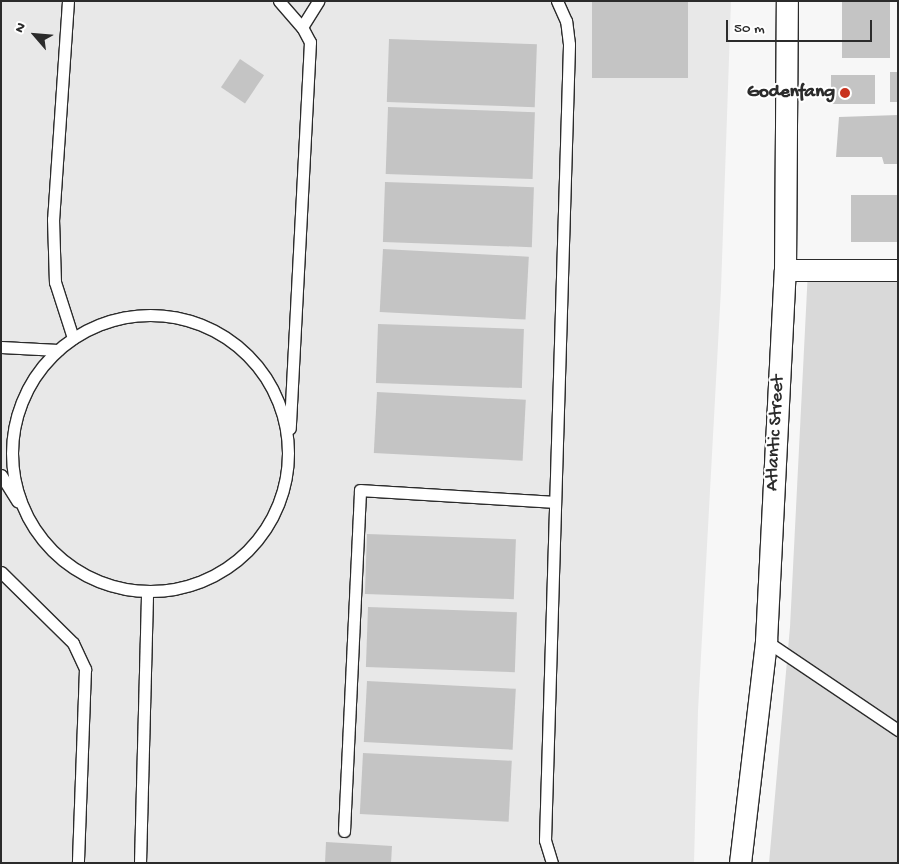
<!DOCTYPE html>
<style>
body{margin:0}
#map{position:relative;width:899px;height:864px;overflow:hidden;background:#f7f7f7;font-family:"Gochi Hand",sans-serif}
div>[style]{position:absolute}
.built>*{inset:0;background:#e8e8e8}
.green>*{inset:0;background:#d9d9d9}
.building>*{inset:0;background:#c4c4c4;transform-origin:0 0}
.roads{filter:drop-shadow(1px 0 #2b2b2b) drop-shadow(-1px 0 #2b2b2b) drop-shadow(0 1px #2b2b2b) drop-shadow(0 -1px #2b2b2b)}
.lane>*{height:11px;margin:-5.5px;padding:0 5.5px;transform-origin:5.5px;border-radius:5.5px;background:#fff}
.lane>.ring{margin:-5.5px;padding:0;box-sizing:content-box;background:none;border:11px solid #fff;border-radius:50%}
.street>*{height:21px;margin:-10.5px;padding:0 10.5px;transform-origin:10.5px;border-radius:10.5px;background:#fff}
.dots>*{width:14px;height:14px;translate:-50% -50%;box-sizing:border-box;border:2px solid #fff;border-radius:50%}
span{translate:-50% -50%;white-space:nowrap;text-align:center;line-height:1.15;-webkit-text-stroke:4px #fff;paint-order:stroke}
.poi-label{font-size:19px;color:#2b2b2b;font-weight:700}
.right{translate:-100% -50%;text-align:right}
.street-label{font-size:19px;color:#2b2b2b}
.frame{position:absolute;inset:0;border:2px solid #2b2b2b;pointer-events:none}
.north{position:absolute;left:10px;top:10px;width:50px;height:50px;-webkit-text-stroke:4px #fff;paint-order:stroke;rotate:297deg;font-size:14px;font-weight:700;line-height:20px;text-align:center;color:#2b2b2b}
.north::after{content:'';display:block;margin:auto;width:18px;height:22px;background:#2b2b2b;clip-path:polygon(50% 0,100% 100%,50% 72%,0 100%)}
.scale{position:absolute;left:726px;top:20px;width:146px;height:22px;box-sizing:border-box;border:2px solid #2b2b2b;border-top:0;padding-left:6px;font-size:15px;line-height:18px;white-space:nowrap;color:#2b2b2b;-webkit-text-stroke:4px #fff;paint-order:stroke}
</style>
<div id="map">
<div class="built">
<i style="clip-path:polygon(1px 1px,731px 1px,721px 289px,698px 711px,694px 863px,1px 863px)"></i>
</div>
<div class="green">
<i style="clip-path:polygon(808px 270px,898px 270px,898px 863px,769px 863px,790px 627px)"></i>
</div>
<div class="building">
<i style="left:592px;top:1px;width:96px;height:77px"></i>
<i style="left:842px;top:1px;width:48px;height:57px"></i>
<i style="left:389px;top:39px;width:148px;height:63px;rotate:2deg"></i>
<i style="left:240px;top:59px;width:29px;height:34px;rotate:34deg"></i>
<i style="left:890px;top:72px;width:8px;height:30px"></i>
<i style="left:875px;top:75px;width:29px;height:44px;rotate:90deg"></i>
<i style="left:388px;top:107px;width:147px;height:67px;rotate:2deg"></i>
<i style="clip-path:polygon(898px 115px,898px 164px,884px 164px,882px 157px,836px 157px,839px 117px)"></i>
<i style="left:385px;top:182px;width:149px;height:60px;rotate:2deg"></i>
<i style="left:851px;top:195px;width:47px;height:47px"></i>
<i style="left:383px;top:249px;width:146px;height:63px;rotate:3deg"></i>
<i style="left:378px;top:324px;width:146px;height:59px;rotate:2deg"></i>
<i style="left:377px;top:392px;width:149px;height:61px;rotate:3deg"></i>
<i style="left:367px;top:534px;width:149px;height:60px;rotate:2deg"></i>
<i style="left:368px;top:607px;width:149px;height:60px;rotate:2deg"></i>
<i style="left:367px;top:681px;width:149px;height:61px;rotate:3deg"></i>
<i style="left:363px;top:753px;width:149px;height:61px;rotate:3deg"></i>
<i style="clip-path:polygon(326px 842px,392px 846px,391px 863px,325px 863px)"></i>
</div>
<div class="roads">
<div class="lane">
<i style="left:68px;top:1px;width:219px;rotate:93.9deg"></i>
<i style="left:53px;top:219px;width:63px;rotate:88.2deg"></i>
<i style="left:55px;top:282px;width:59px;rotate:72.2deg"></i>
<i style="left:279px;top:1px;width:35px;rotate:49deg"></i>
<i style="left:302px;top:27px;width:17px;rotate:62deg"></i>
<i style="left:310px;top:42px;width:387px;rotate:93deg"></i>
<i style="left:302px;top:27px;width:31px;rotate:-58deg"></i>
<i class="ring" style="left:12px;top:315px;width:265px;height:265px"></i>
<i style="left:1px;top:347px;width:57px;rotate:3deg"></i>
<i style="left:1px;top:475px;width:31px;rotate:58deg"></i>
<i style="left:1px;top:572px;width:101px;rotate:44.6deg"></i>
<i style="left:73px;top:643px;width:29px;rotate:65deg"></i>
<i style="left:85px;top:669px;width:194px;rotate:92.1deg"></i>
<i style="left:766px;top:641px;width:159px;rotate:34deg"></i>
<i style="left:344px;top:831px;width:341px;rotate:-87.3deg"></i>
<i style="left:360px;top:490px;width:195px;rotate:3.5deg"></i>
<i style="left:140px;top:863px;width:272px;rotate:-88.5deg"></i>
<i style="left:552px;top:863px;width:24px;rotate:-107deg"></i>
<i style="left:545px;top:840px;width:796px;rotate:-88.27deg"></i>
<i style="left:569px;top:44px;width:23px;rotate:-97deg"></i>
<i style="left:566px;top:21px;width:22px;rotate:-114deg"></i>
</div>
<div class="street">
<i style="left:785px;top:270px;width:113px"></i>
<i style="left:740px;top:863px;width:224px;rotate:-83.3deg"></i>
<i style="left:766px;top:641px;width:371px;rotate:-87.1deg"></i>
<i style="left:785px;top:270px;width:269px;rotate:-89.6deg"></i>
</div>
</div>
<div class="dots">
<i style="left:845px;top:93px;background:#c8321e"></i>
</div>
<div class="poi-label">
<span class="right" style="left:835px;top:93px">Godenfang</span>
</div>
<div class="street-label">
<span style="left:776px;top:433px;rotate:-87deg">Atlantic Street</span>
</div>
<div class="frame"></div>
<div class="north">N</div>
<div class="scale">50 m</div>
</div>
